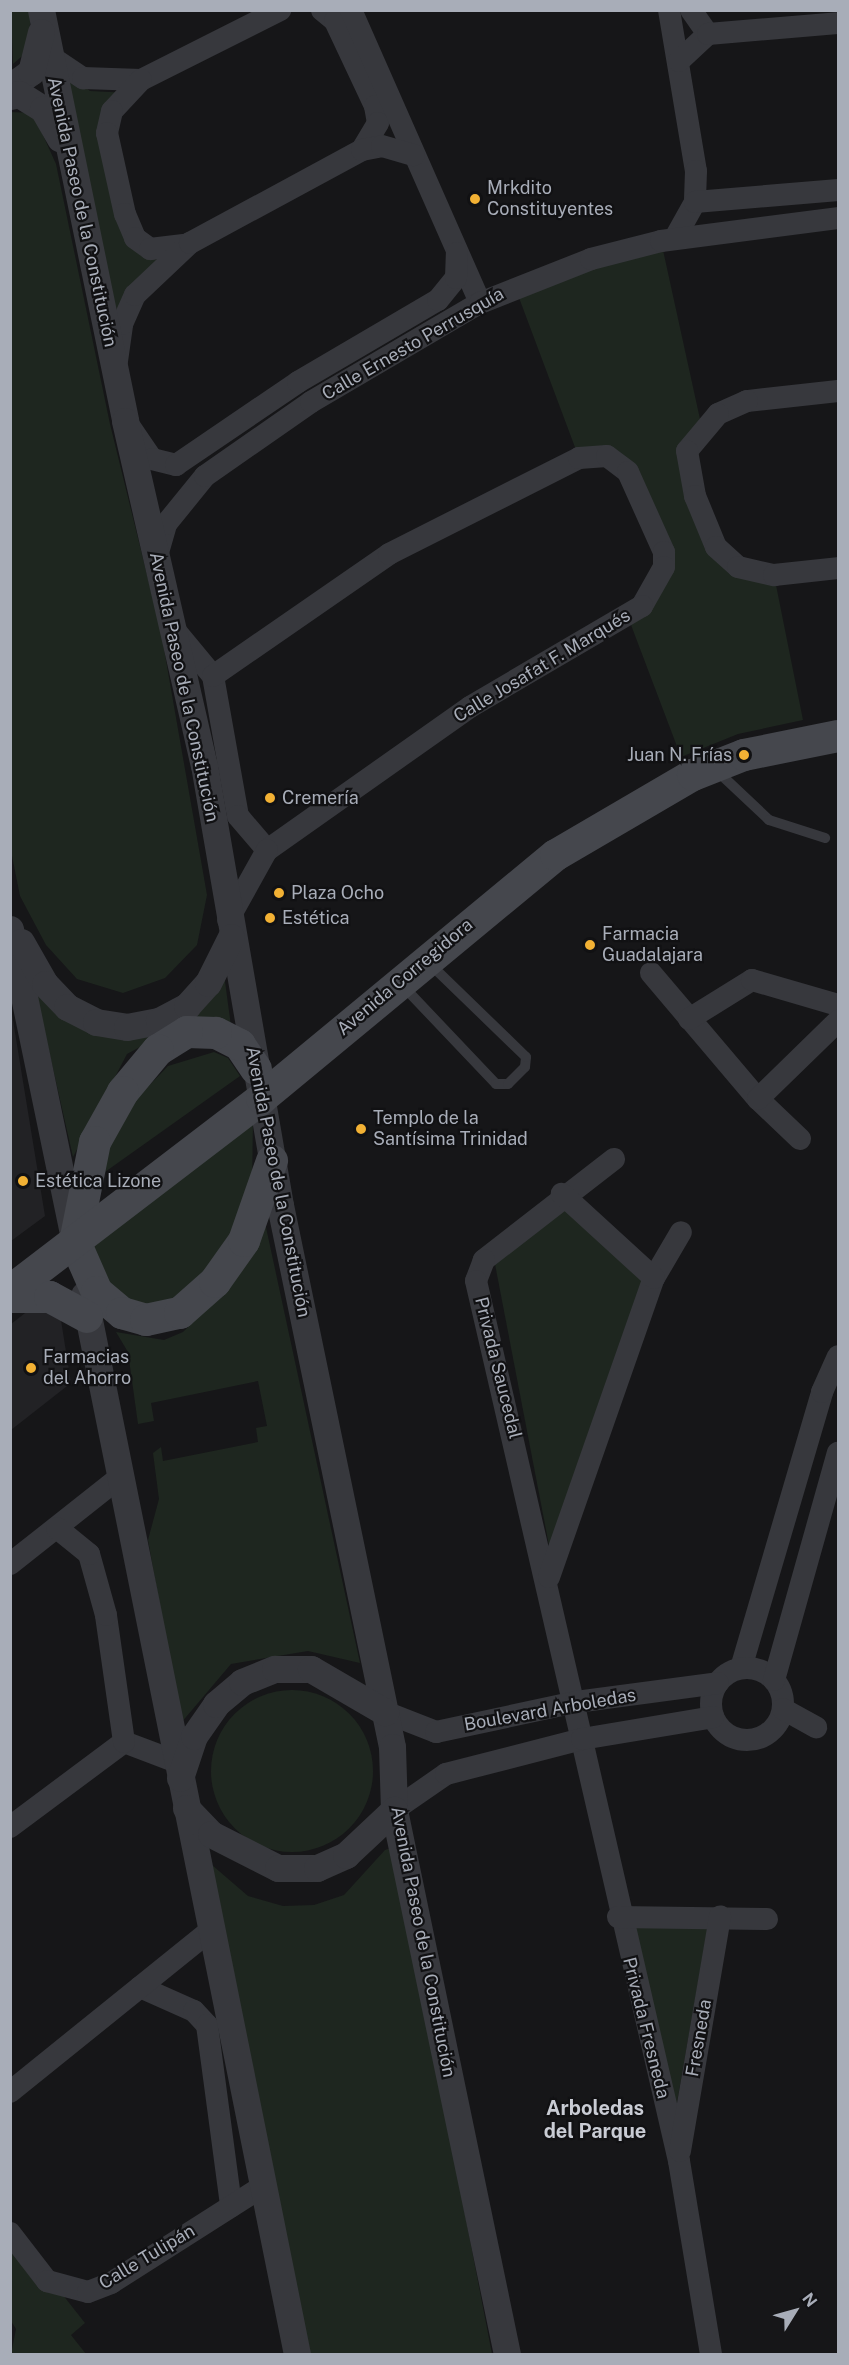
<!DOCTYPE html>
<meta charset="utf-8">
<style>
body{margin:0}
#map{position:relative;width:849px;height:2365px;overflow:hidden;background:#161618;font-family:"Public Sans",sans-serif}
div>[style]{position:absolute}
.built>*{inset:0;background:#222225}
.green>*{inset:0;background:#1e261f}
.round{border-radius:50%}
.service>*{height:10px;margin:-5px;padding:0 5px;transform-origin:5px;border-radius:5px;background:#37383d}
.minor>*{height:22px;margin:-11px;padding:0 11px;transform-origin:11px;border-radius:11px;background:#37383d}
.minor>.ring{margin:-11px;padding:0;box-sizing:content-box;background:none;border:22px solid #37383d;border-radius:50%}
.tertiary>*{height:27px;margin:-13.5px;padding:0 13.5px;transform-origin:13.5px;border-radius:13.5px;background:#37383d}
.secondary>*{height:32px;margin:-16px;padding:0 16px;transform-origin:16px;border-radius:16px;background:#45474d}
.dots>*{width:16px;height:16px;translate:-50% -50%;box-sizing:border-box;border:3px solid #111113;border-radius:50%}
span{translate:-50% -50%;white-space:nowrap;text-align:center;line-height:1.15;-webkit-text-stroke:4.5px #111113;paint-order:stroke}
.poi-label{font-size:18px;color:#a8adb8}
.left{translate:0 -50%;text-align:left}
.right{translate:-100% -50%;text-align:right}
.street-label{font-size:18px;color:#a8adb8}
.neighbourhood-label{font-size:20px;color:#c9ccd4;font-weight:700}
.frame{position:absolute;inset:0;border:12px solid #a8adb8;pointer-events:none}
.north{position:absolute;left:765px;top:2281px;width:60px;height:60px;-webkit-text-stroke:4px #111113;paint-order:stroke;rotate:53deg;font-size:16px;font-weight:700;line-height:24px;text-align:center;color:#a8adb8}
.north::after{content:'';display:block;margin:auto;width:21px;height:27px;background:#a8adb8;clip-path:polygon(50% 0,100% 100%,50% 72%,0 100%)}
</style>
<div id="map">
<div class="built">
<i style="clip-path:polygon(11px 1008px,45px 1216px,11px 1241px,10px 1241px)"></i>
<i style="clip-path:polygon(56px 1289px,71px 1383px,11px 1430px,11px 1324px)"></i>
</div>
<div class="green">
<i style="clip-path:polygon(11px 11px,31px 11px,28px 51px,13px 64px)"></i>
<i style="clip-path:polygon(50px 58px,90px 91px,129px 93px,110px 110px,129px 241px,182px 249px,116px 322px)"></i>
<i style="clip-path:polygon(10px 112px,33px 113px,56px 164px,110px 424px,161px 632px,207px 895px,197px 945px,165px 978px,123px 993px,77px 979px,46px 945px,20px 896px,11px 851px)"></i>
<i style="clip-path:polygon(661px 241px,700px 419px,687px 451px,716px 547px,774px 575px,803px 720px,738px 734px,681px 757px,628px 617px,664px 552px,628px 472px,579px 458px,515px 287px)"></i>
<i style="clip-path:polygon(224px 974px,231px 1026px,190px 1020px,127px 1054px,73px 1157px,35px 989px,129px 1035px)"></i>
<i style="clip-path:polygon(214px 1052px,228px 1058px,240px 1076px,98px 1177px,108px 1143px,133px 1102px,168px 1066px)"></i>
<i style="clip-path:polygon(253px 1118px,252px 1188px,235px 1229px,206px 1275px,175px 1302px,137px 1305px,103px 1284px,87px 1246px)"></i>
<i style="clip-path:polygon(564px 1208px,645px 1282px,552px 1561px,494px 1259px)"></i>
<i style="clip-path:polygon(264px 1218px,360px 1663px,308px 1651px,231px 1664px,181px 1723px,148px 1540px,159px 1499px,153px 1453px,161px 1447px,163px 1461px,258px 1442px,256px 1428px,267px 1426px,258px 1381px,151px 1403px,154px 1421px,138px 1424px,128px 1352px,116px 1332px,164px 1340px,183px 1332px,230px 1286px)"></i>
<i class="round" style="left:211px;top:1690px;width:162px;height:162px"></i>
<i style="clip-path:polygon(394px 1847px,492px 2354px,307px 2354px,212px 1865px,248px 1896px,283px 1906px,314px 1905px,344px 1895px,385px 1850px)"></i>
<i style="clip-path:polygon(708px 1926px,673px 2125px,630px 1927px)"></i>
<i style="clip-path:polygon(10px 2228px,85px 2323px,71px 2335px,86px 2354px,11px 2354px,16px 2329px,11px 2321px)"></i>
</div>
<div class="service">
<i style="left:716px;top:770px;width:73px;rotate:43.3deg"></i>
<i style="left:769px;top:820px;width:59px;rotate:17.8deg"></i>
<i style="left:403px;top:986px;width:135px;rotate:46.5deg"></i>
<i style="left:496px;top:1084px;width:12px"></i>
<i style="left:508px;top:1084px;width:24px;rotate:-45deg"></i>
<i style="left:525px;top:1067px;width:10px;rotate:-84deg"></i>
<i style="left:526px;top:1057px;width:136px;rotate:-135.9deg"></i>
</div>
<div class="minor">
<i style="left:322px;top:10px;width:17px;rotate:40deg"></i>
<i style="left:335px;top:21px;width:94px;rotate:64.8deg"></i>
<i style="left:375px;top:106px;width:17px;rotate:80deg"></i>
<i style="left:378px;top:123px;width:31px;rotate:121deg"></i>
<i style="left:351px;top:10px;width:320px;rotate:66.2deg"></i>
<i style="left:669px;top:10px;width:163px;rotate:80.5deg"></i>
<i style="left:696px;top:171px;width:31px;rotate:92deg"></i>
<i style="left:695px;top:202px;width:41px;rotate:119.1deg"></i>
<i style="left:691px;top:10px;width:29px;rotate:55deg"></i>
<i style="left:50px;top:56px;width:40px;rotate:34deg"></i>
<i style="left:83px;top:78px;width:58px;rotate:2deg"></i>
<i style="left:141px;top:80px;width:156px;rotate:-26.7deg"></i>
<i style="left:679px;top:61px;width:40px;rotate:-43deg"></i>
<i style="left:708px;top:34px;width:130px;rotate:-4.8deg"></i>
<i style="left:141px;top:80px;width:42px;rotate:133.1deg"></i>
<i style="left:112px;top:111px;width:23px;rotate:103deg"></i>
<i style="left:107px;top:133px;width:83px;rotate:77.5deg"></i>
<i style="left:125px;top:214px;width:26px;rotate:67deg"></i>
<i style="left:135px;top:238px;width:19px;rotate:36deg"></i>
<i style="left:150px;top:249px;width:38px;rotate:-7deg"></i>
<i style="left:695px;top:202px;width:144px;rotate:-4.8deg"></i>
<i style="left:117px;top:361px;width:37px;rotate:-82deg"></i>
<i style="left:122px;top:324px;width:32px;rotate:-66deg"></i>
<i style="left:135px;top:295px;width:76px;rotate:-43.4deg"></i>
<i style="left:190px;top:243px;width:196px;rotate:-28.4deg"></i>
<i style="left:362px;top:150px;width:20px;rotate:-11deg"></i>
<i style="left:382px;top:146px;width:33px;rotate:16deg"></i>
<i style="left:838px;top:391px;width:92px;rotate:173.7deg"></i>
<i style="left:747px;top:401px;width:32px;rotate:156deg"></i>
<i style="left:718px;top:414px;width:48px;rotate:130deg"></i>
<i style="left:687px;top:451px;width:46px;rotate:79.9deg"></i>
<i style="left:695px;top:496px;width:55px;rotate:67.6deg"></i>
<i style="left:716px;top:547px;width:30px;rotate:42deg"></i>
<i style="left:738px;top:567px;width:37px;rotate:13deg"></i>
<i style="left:774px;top:575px;width:64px;rotate:-6.2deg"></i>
<i style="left:128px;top:424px;width:42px;rotate:55.6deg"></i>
<i style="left:152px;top:459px;width:25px;rotate:14deg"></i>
<i style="left:176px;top:465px;width:148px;rotate:-34.2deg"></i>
<i style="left:298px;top:382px;width:162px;rotate:-30.4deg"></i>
<i style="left:438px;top:300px;width:28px;rotate:-51deg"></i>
<i style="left:456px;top:278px;width:25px;rotate:-88deg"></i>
<i style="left:157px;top:556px;width:33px;rotate:-74deg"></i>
<i style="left:166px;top:524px;width:62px;rotate:-50.9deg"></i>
<i style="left:205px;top:476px;width:129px;rotate:-34.9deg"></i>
<i style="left:311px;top:402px;width:196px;rotate:-30.4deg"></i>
<i style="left:480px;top:303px;width:119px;rotate:-21.6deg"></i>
<i style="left:591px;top:259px;width:72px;rotate:-14.4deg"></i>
<i style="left:661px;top:241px;width:178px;rotate:-7.4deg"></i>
<i style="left:174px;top:629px;width:61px;rotate:50.3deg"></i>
<i style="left:213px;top:676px;width:142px;rotate:79.9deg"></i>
<i style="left:238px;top:816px;width:45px;rotate:49.5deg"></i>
<i style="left:213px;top:676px;width:214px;rotate:-34.7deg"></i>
<i style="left:389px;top:554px;width:213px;rotate:-26.8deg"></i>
<i style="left:579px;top:458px;width:28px;rotate:-4deg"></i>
<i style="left:607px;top:456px;width:26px;rotate:37deg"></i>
<i style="left:628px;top:472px;width:88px;rotate:65.8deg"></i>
<i style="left:664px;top:552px;width:15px;rotate:90deg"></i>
<i style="left:664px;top:567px;width:45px;rotate:119.4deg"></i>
<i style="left:642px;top:606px;width:199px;rotate:149.6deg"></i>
<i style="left:470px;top:707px;width:248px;rotate:144.8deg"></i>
<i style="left:267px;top:850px;width:80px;rotate:119.1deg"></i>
<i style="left:651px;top:973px;width:165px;rotate:49.7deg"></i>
<i style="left:758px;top:1099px;width:58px;rotate:43.6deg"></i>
<i style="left:689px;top:1019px;width:74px;rotate:-31.8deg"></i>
<i style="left:752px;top:980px;width:90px;rotate:16.2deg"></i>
<i style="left:758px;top:1099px;width:112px;rotate:-44.3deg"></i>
<i style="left:614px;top:1159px;width:165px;rotate:142.2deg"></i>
<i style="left:484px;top:1260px;width:22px;rotate:111deg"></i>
<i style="left:476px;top:1281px;width:903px;rotate:77.01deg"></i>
<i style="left:679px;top:2161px;width:196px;rotate:80.6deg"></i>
<i style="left:654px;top:1278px;width:53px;rotate:-59.6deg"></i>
<i style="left:10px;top:1564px;width:140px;rotate:-38.3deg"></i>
<i style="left:549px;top:1577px;width:317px;rotate:-70.7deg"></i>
<i style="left:654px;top:1278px;width:125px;rotate:-137.6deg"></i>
<i style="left:741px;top:1668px;width:288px;rotate:-73.6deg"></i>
<i style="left:822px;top:1392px;width:39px;rotate:-66deg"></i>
<i class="ring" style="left:711px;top:1668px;width:50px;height:50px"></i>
<i style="left:774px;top:1680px;width:236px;rotate:-74.3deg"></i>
<i style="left:783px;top:1709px;width:38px;rotate:29deg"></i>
<i style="left:385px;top:1712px;width:55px;rotate:21.4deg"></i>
<i style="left:436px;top:1732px;width:143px;rotate:-12.1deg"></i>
<i style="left:576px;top:1702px;width:143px;rotate:-7.6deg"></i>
<i style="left:124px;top:1742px;width:57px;rotate:20.7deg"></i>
<i style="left:394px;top:1810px;width:63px;rotate:-34.7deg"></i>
<i style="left:446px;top:1774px;width:140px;rotate:-14.4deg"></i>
<i style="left:582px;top:1739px;width:133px;rotate:-9.5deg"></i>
<i style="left:10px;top:1827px;width:142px;rotate:-36.7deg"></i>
<i style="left:124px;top:1742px;width:128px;rotate:-98.1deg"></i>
<i style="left:106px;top:1615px;width:63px;rotate:-105.6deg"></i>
<i style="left:89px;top:1554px;width:41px;rotate:-140.9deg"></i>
<i style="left:618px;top:1917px;width:149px;rotate:0.8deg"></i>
<i style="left:140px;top:1987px;width:59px;rotate:24deg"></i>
<i style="left:194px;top:2011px;width:19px;rotate:47deg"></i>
<i style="left:207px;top:2025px;width:183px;rotate:82.4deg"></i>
<i style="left:10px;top:2092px;width:260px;rotate:-38.9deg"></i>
<i style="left:680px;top:2151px;width:238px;rotate:-80.3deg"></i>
<i style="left:10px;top:2233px;width:61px;rotate:52.4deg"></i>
<i style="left:47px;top:2281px;width:42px;rotate:15deg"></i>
<i style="left:88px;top:2292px;width:25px;rotate:-21deg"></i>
<i style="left:111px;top:2283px;width:180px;rotate:-32.5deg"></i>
</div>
<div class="tertiary">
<i style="left:41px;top:10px;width:419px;rotate:78.4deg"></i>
<i style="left:125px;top:421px;width:353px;rotate:77.1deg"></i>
<i style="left:204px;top:765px;width:447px;rotate:80.2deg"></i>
<i style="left:280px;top:1205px;width:553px;rotate:78.32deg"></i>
<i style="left:392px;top:1747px;width:63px;rotate:88.2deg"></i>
<i style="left:394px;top:1810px;width:556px;rotate:78.27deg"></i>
<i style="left:10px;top:87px;width:26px;rotate:-36deg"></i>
<i style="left:31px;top:72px;width:41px;rotate:-76deg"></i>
<i style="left:10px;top:96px;width:9px;rotate:-13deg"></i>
<i style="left:19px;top:94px;width:28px;rotate:32deg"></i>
<i style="left:43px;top:109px;width:34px;rotate:60deg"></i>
<i style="left:10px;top:929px;width:315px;rotate:78.3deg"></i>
<i style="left:21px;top:942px;width:48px;rotate:60.3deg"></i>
<i style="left:45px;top:984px;width:32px;rotate:46deg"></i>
<i style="left:67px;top:1007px;width:33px;rotate:27deg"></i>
<i style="left:96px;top:1022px;width:31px;rotate:9deg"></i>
<i style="left:127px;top:1027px;width:33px;rotate:-11deg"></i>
<i style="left:159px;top:1021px;width:32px;rotate:-28deg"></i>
<i style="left:187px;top:1006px;width:31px;rotate:-48deg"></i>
<i style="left:208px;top:983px;width:51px;rotate:-63.4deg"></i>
<i style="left:84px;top:1295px;width:1080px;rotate:78.63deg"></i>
<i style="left:180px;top:1778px;width:44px;rotate:-71.6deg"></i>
<i style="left:194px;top:1736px;width:39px;rotate:-55deg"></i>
<i style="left:216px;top:1704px;width:34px;rotate:-40deg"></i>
<i style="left:242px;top:1682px;width:35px;rotate:-22deg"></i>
<i style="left:275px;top:1669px;width:36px"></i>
<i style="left:311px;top:1669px;width:86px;rotate:30.2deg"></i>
<i style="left:186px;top:1808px;width:36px;rotate:46deg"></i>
<i style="left:211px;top:1834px;width:75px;rotate:26.9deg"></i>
<i style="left:278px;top:1868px;width:39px"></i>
<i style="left:317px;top:1868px;width:32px;rotate:-24deg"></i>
<i style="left:346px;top:1855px;width:66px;rotate:-43.2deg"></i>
</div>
<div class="secondary">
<i style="left:256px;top:1069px;width:29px;rotate:-124deg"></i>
<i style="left:240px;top:1045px;width:27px;rotate:-153deg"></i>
<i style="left:216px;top:1033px;width:29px;rotate:-178deg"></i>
<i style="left:187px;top:1032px;width:34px;rotate:148deg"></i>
<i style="left:158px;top:1050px;width:55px;rotate:129.8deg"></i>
<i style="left:123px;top:1092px;width:57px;rotate:119.2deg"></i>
<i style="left:95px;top:1142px;width:102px;rotate:101.3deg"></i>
<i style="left:75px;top:1242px;width:55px;rotate:66.3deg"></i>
<i style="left:97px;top:1292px;width:33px;rotate:40deg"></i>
<i style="left:122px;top:1313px;width:25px;rotate:16deg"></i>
<i style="left:146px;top:1320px;width:35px;rotate:-12deg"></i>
<i style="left:180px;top:1313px;width:47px;rotate:-41.5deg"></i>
<i style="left:215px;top:1282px;width:50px;rotate:-54.7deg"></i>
<i style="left:244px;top:1241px;width:85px;rotate:-70.7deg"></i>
<i style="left:10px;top:1291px;width:317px;rotate:-37.4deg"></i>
<i style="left:262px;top:1098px;width:381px;rotate:-39.6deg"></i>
<i style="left:556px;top:855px;width:159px;rotate:-30.3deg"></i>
<i style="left:693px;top:775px;width:55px;rotate:-21.4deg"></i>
<i style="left:744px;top:755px;width:96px;rotate:-11.4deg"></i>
<i style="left:10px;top:1297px;width:40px"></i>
<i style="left:50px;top:1297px;width:42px;rotate:28.4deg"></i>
</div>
<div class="dots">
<i style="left:475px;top:199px;background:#f2b134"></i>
<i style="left:744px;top:755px;background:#f2b134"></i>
<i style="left:270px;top:798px;background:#f2b134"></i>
<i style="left:279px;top:893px;background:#f2b134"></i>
<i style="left:270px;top:918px;background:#f2b134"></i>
<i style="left:590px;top:945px;background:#f2b134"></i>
<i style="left:361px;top:1129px;background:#f2b134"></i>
<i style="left:23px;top:1181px;background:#f2b134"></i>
<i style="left:31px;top:1368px;background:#f2b134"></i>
</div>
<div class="poi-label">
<span class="left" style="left:487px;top:199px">Mrkdito<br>Constituyentes</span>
<span class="right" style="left:732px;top:755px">Juan N. Frías</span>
<span class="left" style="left:282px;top:798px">Cremería</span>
<span class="left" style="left:291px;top:893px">Plaza Ocho</span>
<span class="left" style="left:282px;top:918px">Estética</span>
<span class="left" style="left:602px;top:945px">Farmacia<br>Guadalajara</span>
<span class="left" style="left:373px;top:1129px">Templo de la<br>Santísima Trinidad</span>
<span class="left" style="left:35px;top:1181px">Estética Lizone</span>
<span class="left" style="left:43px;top:1368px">Farmacias<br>del Ahorro</span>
</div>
<div class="street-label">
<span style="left:82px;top:212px;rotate:78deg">Avenida Paseo de la Constitución</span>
<span style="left:413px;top:344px;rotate:-30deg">Calle Ernesto Perrusquía</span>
<span style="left:542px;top:666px;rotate:-31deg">Calle Josafat F. Marqués</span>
<span style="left:184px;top:687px;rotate:78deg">Avenida Paseo de la Constitución</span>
<span style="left:405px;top:977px;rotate:-40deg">Avenida Corregidora</span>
<span style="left:278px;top:1182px;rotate:79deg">Avenida Paseo de la Constitución</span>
<span style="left:498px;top:1368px;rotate:76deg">Privada Saucedal</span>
<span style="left:550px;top:1710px;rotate:-10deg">Boulevard Arboledas</span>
<span style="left:423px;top:1942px;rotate:79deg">Avenida Paseo de la Constitución</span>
<span style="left:646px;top:2028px;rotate:76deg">Privada Fresneda</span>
<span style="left:699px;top:2038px;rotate:-80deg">Fresneda</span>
<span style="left:147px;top:2257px;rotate:-31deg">Calle Tulipán</span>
</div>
<div class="neighbourhood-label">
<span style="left:595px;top:2120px">Arboledas<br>del Parque</span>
</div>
<div class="frame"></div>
<div class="north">N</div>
</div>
